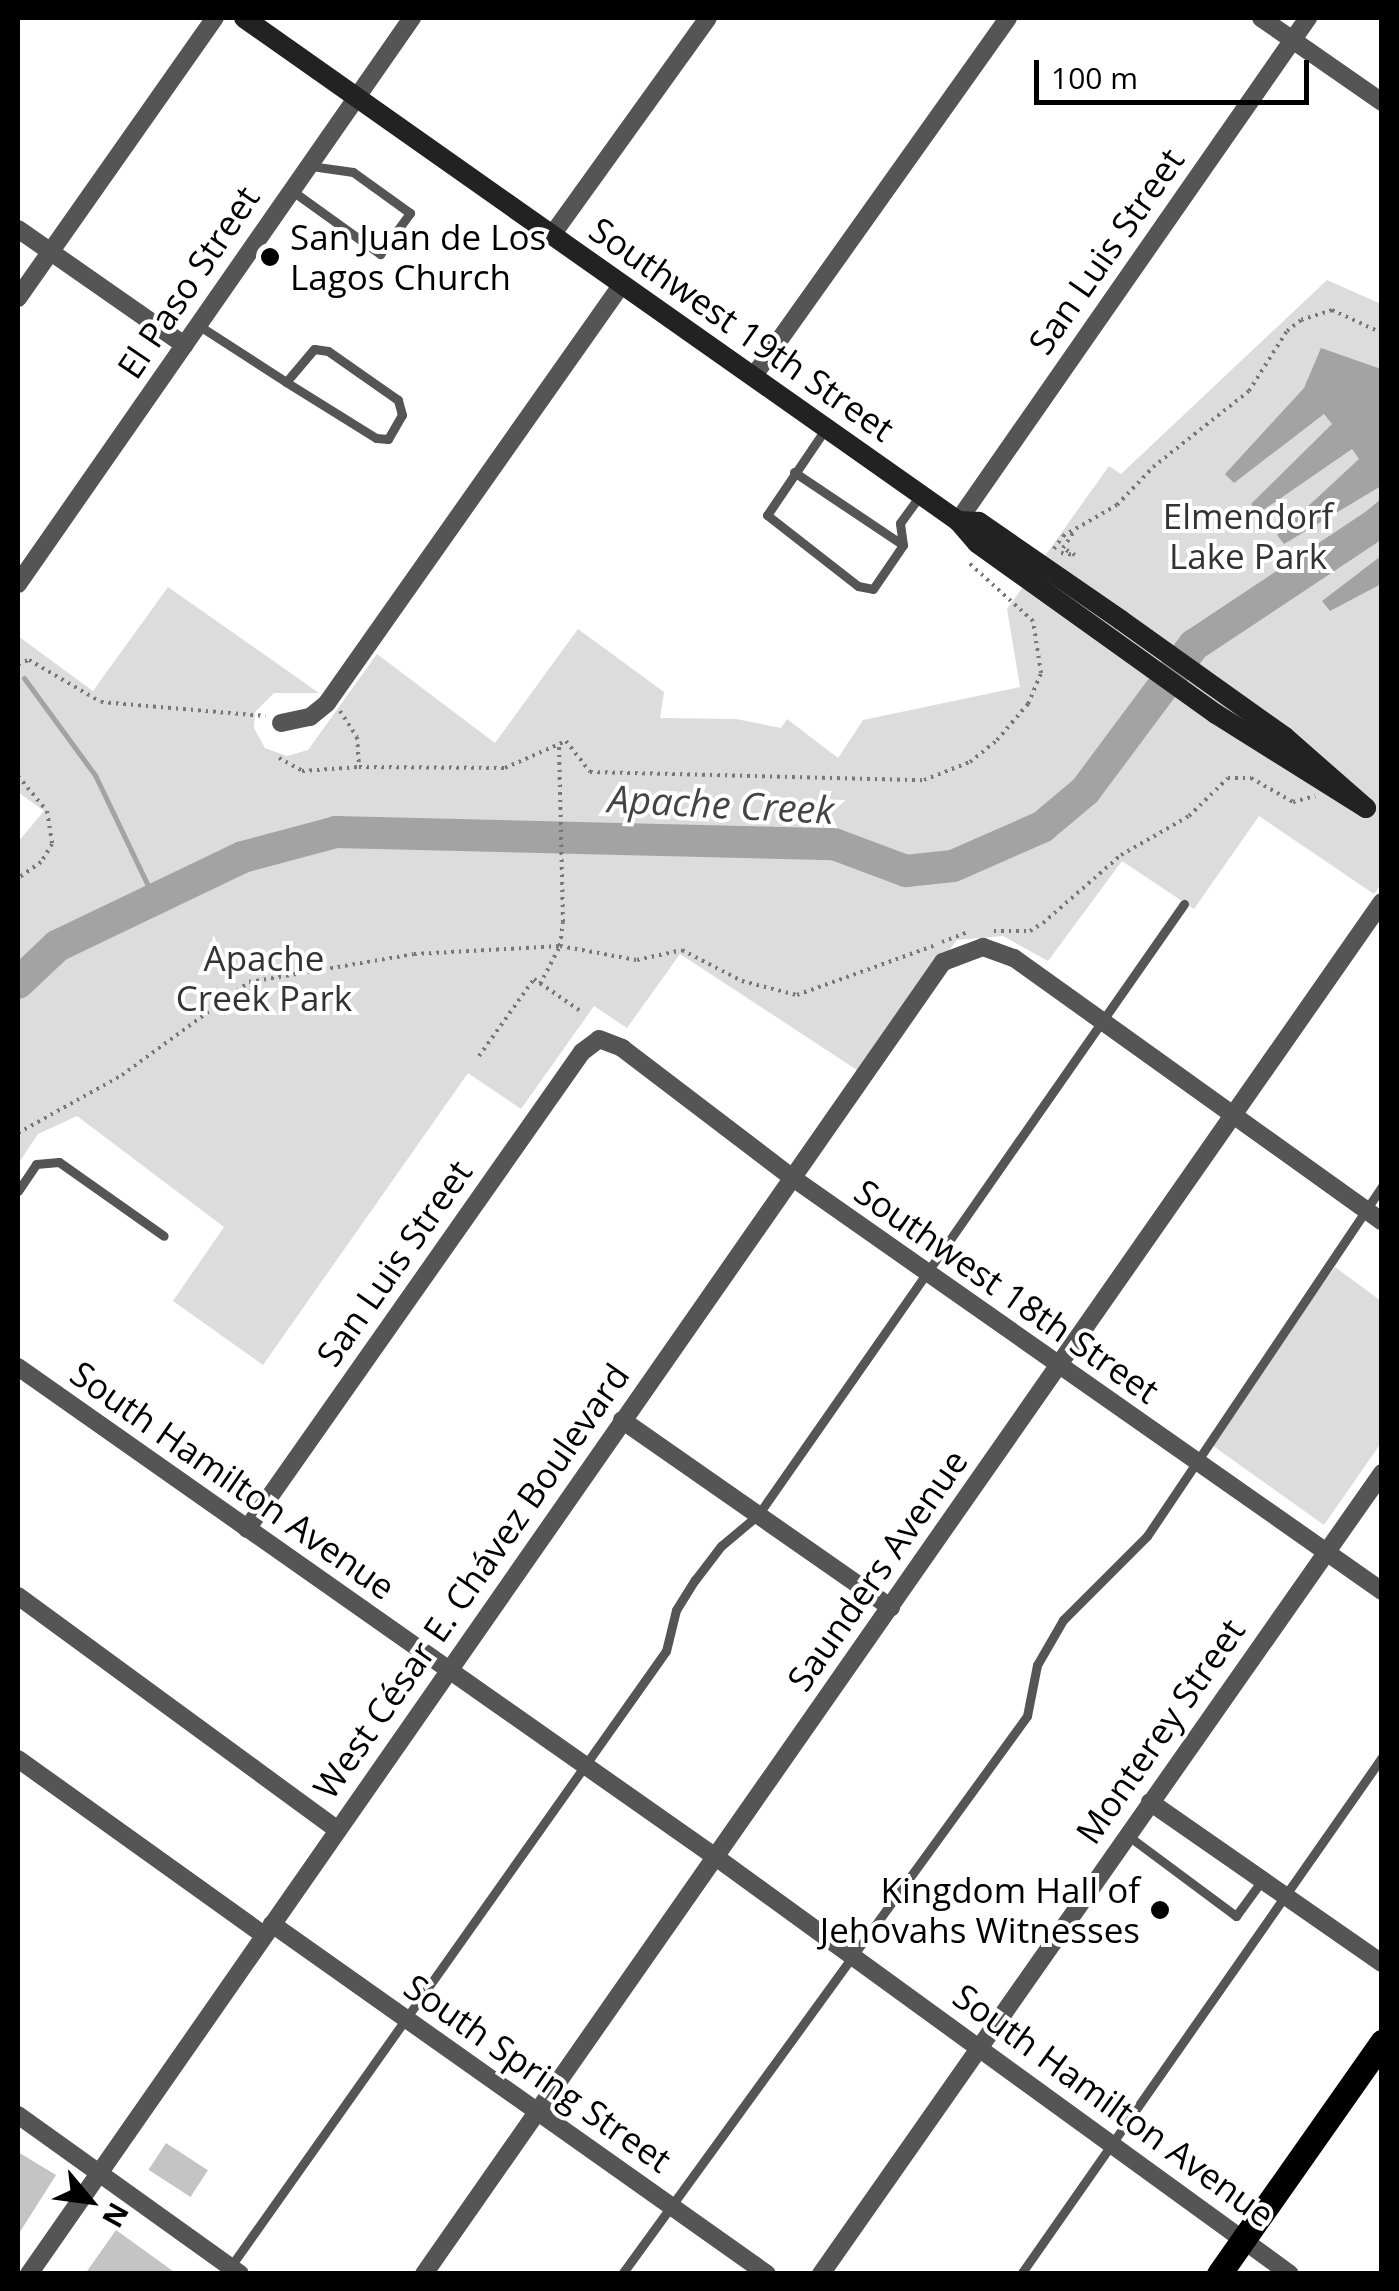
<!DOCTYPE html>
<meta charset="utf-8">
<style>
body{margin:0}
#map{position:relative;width:1399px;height:2291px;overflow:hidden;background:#fff;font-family:"Open Sans",sans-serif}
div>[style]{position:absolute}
.green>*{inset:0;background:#dcdcdc}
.water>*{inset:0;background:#a3a3a3}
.stream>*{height:5px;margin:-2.5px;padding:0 2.5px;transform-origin:2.5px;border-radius:2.5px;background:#a3a3a3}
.river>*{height:32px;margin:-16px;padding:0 16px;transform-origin:16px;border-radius:16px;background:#a3a3a3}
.building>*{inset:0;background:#c4c4c4;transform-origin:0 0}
.path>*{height:4px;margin-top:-2px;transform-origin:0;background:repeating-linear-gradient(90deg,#777 0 2.5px,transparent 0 7.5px)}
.lane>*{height:9px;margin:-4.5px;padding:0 4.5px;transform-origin:4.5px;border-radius:4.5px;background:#555}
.street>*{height:18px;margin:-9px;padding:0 9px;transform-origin:9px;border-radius:9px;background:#555}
.secondary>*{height:20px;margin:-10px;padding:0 10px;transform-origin:10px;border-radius:10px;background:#222}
.primary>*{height:25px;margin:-12.5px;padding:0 12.5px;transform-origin:12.5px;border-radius:12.5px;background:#000}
.dots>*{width:28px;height:28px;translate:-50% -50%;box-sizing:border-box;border:5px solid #fff;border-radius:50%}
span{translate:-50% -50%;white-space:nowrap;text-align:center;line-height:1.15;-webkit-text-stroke:8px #fff;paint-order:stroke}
.poi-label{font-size:35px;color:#000}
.left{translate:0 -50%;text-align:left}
.right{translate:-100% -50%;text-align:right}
.street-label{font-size:35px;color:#000}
.park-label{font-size:35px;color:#333}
.water-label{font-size:38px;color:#444;font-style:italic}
.frame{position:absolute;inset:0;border:20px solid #000;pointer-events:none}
.north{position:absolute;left:40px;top:2151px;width:100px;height:100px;-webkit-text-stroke:8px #fff;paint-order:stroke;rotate:119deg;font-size:28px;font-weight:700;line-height:40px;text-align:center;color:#000}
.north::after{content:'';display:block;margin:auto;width:35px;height:45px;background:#000;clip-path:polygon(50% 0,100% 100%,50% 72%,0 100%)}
.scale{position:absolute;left:1034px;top:60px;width:275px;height:45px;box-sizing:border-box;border:5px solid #000;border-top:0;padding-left:12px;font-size:30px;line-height:35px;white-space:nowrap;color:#000;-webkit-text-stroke:8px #fff;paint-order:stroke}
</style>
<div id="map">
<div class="green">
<i style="clip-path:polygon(1327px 280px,1381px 304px,1382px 883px,1374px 894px,1259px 816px,1194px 909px,1122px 861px,1048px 961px,1003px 936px,957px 940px,857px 1070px,680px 954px,627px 1028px,594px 1006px,521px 1109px,468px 1073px,263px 1365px,173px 1301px,224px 1227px,77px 1116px,38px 1134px,18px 1164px,18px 842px,44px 811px,18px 792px,18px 636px,93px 691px,168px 587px,319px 693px,274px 693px,255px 712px,254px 728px,265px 748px,287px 756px,308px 750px,377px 654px,495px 743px,578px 629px,664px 692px,660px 718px,736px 719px,781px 728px,787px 719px,838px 758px,863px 720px,1020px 687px,1007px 609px,1109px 466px,1121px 474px)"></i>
<i style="clip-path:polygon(1335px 1267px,1381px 1301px,1381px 1443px,1324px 1525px,1209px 1443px)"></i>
</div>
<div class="water">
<i style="clip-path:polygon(1321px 348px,1381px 369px,1381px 486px,1284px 544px,1277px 535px,1359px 459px,1352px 449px,1259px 513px,1251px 504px,1332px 424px,1324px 414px,1234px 483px,1225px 474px,1304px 388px)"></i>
<i style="clip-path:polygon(1381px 499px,1381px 535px,1308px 576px,1301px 566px)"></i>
<i style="clip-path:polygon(1381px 556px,1381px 584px,1330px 611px,1322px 601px)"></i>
</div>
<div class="stream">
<i style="left:24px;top:678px;width:120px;rotate:53.8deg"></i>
<i style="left:95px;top:775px;width:139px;rotate:64.4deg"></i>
</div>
<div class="river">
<i style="left:18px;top:983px;width:54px;rotate:-43.5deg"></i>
<i style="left:57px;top:946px;width:206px;rotate:-25.6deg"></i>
<i style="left:243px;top:857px;width:96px;rotate:-15deg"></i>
<i style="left:336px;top:832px;width:498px;rotate:1.4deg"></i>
<i style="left:834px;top:844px;width:77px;rotate:20.6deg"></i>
<i style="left:906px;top:871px;width:47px;rotate:-6.1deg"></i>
<i style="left:953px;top:866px;width:97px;rotate:-23.7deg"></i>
<i style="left:1042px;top:827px;width:56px;rotate:-39.9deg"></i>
<i style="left:1085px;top:791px;width:182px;rotate:-53.3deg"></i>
<i style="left:1194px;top:645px;width:226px;rotate:-33.6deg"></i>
</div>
<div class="building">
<i style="left:166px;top:2143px;width:50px;height:32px;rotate:33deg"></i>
<i style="clip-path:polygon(18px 2152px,56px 2175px,18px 2235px)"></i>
<i style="clip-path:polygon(116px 2230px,177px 2274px,85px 2274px)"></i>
</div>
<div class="path">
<i style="left:1054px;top:549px;width:16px;rotate:-55deg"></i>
<i style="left:1063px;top:536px;width:62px;rotate:-29.9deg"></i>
<i style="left:1117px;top:505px;width:52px;rotate:-46.5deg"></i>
<i style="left:1153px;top:467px;width:122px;rotate:-38.4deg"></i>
<i style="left:1249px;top:391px;width:71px;rotate:-57.7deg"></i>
<i style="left:1287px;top:331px;width:18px;rotate:-38deg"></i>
<i style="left:1301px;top:320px;width:33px;rotate:-18deg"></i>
<i style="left:1332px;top:310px;width:55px;rotate:24.7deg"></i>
<i style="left:1061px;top:553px;width:14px;rotate:8deg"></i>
<i style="left:1075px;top:555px;width:14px;rotate:-150deg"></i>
<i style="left:1063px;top:548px;width:18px;rotate:-56deg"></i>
<i style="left:18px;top:664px;width:12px;rotate:-20deg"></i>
<i style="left:29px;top:660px;width:83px;rotate:30.3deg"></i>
<i style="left:101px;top:702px;width:165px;rotate:4.9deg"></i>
<i style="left:340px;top:711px;width:31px;rotate:57deg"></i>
<i style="left:357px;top:737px;width:30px;rotate:86deg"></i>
<i style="left:359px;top:767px;width:146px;rotate:0.4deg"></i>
<i style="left:505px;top:768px;width:67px;rotate:-23.9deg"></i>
<i style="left:566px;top:741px;width:39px;rotate:52deg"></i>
<i style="left:590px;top:772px;width:334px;rotate:1.4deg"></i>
<i style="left:924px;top:780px;width:49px;rotate:-21.4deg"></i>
<i style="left:970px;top:762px;width:35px;rotate:-39deg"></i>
<i style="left:997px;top:740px;width:48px;rotate:-49.3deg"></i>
<i style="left:1028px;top:704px;width:34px;rotate:-67deg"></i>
<i style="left:1041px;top:673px;width:53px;rotate:-98.7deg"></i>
<i style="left:1033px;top:621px;width:88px;rotate:-137.8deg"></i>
<i style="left:279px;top:758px;width:26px;rotate:29deg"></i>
<i style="left:302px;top:771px;width:57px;rotate:-4deg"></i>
<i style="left:18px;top:776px;width:45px;rotate:50.4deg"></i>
<i style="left:47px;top:811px;width:33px;rotate:81deg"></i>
<i style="left:52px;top:844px;width:21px;rotate:121deg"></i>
<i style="left:41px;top:862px;width:28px;rotate:145deg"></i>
<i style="left:994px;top:931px;width:36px"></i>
<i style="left:1030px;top:931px;width:15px;rotate:-32deg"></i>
<i style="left:1043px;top:923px;width:103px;rotate:-41.1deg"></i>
<i style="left:1121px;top:855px;width:78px;rotate:-29.8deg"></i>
<i style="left:1189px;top:816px;width:54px;rotate:-44.3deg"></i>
<i style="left:1228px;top:778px;width:23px"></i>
<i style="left:1251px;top:778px;width:48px;rotate:29.7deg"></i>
<i style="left:1293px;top:802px;width:23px;rotate:-15deg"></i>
<i style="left:942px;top:942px;width:26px;rotate:-21deg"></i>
<i style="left:540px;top:984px;width:43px;rotate:-62.2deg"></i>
<i style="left:560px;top:946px;width:24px;rotate:-83deg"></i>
<i style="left:563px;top:922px;width:180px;rotate:-91.3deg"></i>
<i style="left:479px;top:1056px;width:95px;rotate:-54.5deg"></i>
<i style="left:534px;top:979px;width:55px;rotate:34.6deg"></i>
<i style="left:18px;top:1133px;width:119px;rotate:-29.1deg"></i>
<i style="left:122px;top:1075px;width:157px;rotate:-36.2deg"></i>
<i style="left:249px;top:982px;width:167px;rotate:-9.6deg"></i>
<i style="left:414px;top:954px;width:146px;rotate:-3.1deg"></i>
<i style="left:560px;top:946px;width:78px;rotate:10.3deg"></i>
<i style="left:637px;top:960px;width:46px;rotate:-12.5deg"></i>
<i style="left:682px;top:950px;width:68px;rotate:27.3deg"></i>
<i style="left:742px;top:981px;width:57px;rotate:14.3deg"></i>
<i style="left:797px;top:995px;width:145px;rotate:-19.8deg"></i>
</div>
<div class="lane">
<i style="left:291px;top:190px;width:110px;rotate:35.7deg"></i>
<i style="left:380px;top:254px;width:51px;rotate:-53.8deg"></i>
<i style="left:410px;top:213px;width:70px;rotate:-144.3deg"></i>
<i style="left:353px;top:172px;width:42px;rotate:-171.9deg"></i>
<i style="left:198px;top:325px;width:105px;rotate:32.9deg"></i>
<i style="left:286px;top:382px;width:106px;rotate:31.9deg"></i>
<i style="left:376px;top:438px;width:12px;rotate:5deg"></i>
<i style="left:388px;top:439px;width:28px;rotate:-60deg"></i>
<i style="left:402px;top:415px;width:16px;rotate:-105deg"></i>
<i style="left:398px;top:400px;width:85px;rotate:-145deg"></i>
<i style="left:328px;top:351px;width:14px;rotate:-172deg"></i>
<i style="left:314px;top:349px;width:43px;rotate:130.3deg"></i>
<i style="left:826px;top:428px;width:105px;rotate:124.1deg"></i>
<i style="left:767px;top:515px;width:115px;rotate:38deg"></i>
<i style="left:858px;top:586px;width:15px;rotate:11deg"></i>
<i style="left:873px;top:589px;width:53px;rotate:-55.7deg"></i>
<i style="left:903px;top:545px;width:22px;rotate:-98deg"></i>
<i style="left:900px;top:523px;width:34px;rotate:-54deg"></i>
<i style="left:794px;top:472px;width:131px;rotate:33.8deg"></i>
<i style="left:18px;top:1191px;width:32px;rotate:-56deg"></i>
<i style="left:36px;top:1164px;width:23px;rotate:-5deg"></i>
<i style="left:59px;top:1162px;width:128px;rotate:35.2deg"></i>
<i style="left:1127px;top:1835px;width:136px;rotate:36.6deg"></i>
<i style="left:1236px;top:1916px;width:46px;rotate:-53.9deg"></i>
<i style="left:231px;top:2266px;width:753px;rotate:-54.73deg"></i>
<i style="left:666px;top:1651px;width:42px;rotate:-76.3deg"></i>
<i style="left:676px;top:1610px;width:36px;rotate:-58deg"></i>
<i style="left:695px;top:1580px;width:43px;rotate:-52.6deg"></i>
<i style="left:721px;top:1546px;width:48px;rotate:-40deg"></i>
<i style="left:758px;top:1515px;width:745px;rotate:-55.12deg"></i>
<i style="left:622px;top:2274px;width:689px;rotate:-54.03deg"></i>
<i style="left:1027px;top:1716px;width:52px;rotate:-78.9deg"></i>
<i style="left:1037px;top:1665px;width:52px;rotate:-60deg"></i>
<i style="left:1063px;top:1620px;width:119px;rotate:-45deg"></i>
<i style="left:1147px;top:1536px;width:422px;rotate:-56.1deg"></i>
<i style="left:1021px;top:2274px;width:631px;rotate:-55.07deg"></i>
</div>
<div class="street">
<i style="left:1261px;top:18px;width:147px;rotate:34.8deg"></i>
<i style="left:18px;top:229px;width:203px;rotate:34.9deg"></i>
<i style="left:552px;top:235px;width:267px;rotate:-54.3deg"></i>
<i style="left:18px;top:298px;width:342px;rotate:-54.9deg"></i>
<i style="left:753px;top:377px;width:440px;rotate:-54.6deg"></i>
<i style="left:958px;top:521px;width:613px;rotate:-55.17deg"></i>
<i style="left:18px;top:584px;width:690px;rotate:-55.16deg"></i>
<i style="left:281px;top:723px;width:30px;rotate:-12deg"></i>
<i style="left:310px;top:717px;width:22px;rotate:-39deg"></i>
<i style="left:327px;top:703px;width:512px;rotate:-54.85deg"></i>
<i style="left:18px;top:1367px;width:854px;rotate:35.09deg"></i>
<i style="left:717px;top:1858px;width:708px;rotate:35.98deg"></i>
<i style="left:622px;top:1420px;width:328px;rotate:34.9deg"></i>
<i style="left:247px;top:1529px;width:583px;rotate:-54.92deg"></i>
<i style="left:582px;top:1052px;width:21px;rotate:-37deg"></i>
<i style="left:599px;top:1039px;width:25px;rotate:21deg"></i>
<i style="left:622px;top:1048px;width:211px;rotate:37.3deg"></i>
<i style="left:790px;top:1176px;width:723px;rotate:35.03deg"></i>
<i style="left:18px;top:1596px;width:396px;rotate:36.2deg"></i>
<i style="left:18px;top:1759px;width:302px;rotate:35.6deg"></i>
<i style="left:1150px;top:1802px;width:282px;rotate:34.8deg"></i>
<i style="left:272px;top:1924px;width:606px;rotate:35.26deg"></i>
<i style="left:18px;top:2115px;width:273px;rotate:35.6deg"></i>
<i style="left:29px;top:2274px;width:1599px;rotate:-55.14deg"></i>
<i style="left:943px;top:962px;width:43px;rotate:-20.6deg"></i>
<i style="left:983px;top:947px;width:33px;rotate:20deg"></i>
<i style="left:1014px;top:958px;width:452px;rotate:35.6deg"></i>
<i style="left:424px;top:2274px;width:1673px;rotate:-55.08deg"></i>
<i style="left:821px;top:2274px;width:978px;rotate:-54.99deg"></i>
</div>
<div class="secondary">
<i style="left:244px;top:18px;width:873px;rotate:35.16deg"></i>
<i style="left:958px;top:521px;width:29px;rotate:49deg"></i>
<i style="left:977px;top:543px;width:294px;rotate:35.6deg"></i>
<i style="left:1216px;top:714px;width:177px;rotate:32.1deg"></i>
<i style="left:1366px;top:808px;width:108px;rotate:-138.8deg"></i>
<i style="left:1285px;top:737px;width:201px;rotate:-144.5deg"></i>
<i style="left:1121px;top:620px;width:173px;rotate:-145.4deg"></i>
<i style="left:979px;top:522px;width:21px;rotate:-177deg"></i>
</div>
<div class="primary">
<i style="left:1219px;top:2274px;width:284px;rotate:-54.9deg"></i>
</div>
<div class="dots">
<i style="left:270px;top:257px;background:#000"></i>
<i style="left:1160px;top:1910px;background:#000"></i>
</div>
<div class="poi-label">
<span class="left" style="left:290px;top:257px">San Juan de Los<br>Lagos Church</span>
<span class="right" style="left:1140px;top:1910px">Kingdom Hall of<br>Jehovahs Witnesses</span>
</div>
<div class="street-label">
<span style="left:1106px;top:251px;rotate:-55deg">San Luis Street</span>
<span style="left:188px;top:282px;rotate:-56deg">El Paso Street</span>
<span style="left:742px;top:329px;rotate:35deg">Southwest 19th Street</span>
<span style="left:394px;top:1263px;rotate:-55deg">San Luis Street</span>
<span style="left:1007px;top:1291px;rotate:35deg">Southwest 18th Street</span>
<span style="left:233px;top:1480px;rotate:35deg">South Hamilton Avenue</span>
<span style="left:877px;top:1570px;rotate:-55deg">Saunders Avenue</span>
<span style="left:471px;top:1581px;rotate:-55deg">West César E. Chávez Boulevard</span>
<span style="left:1160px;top:1731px;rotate:-55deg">Monterey Street</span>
<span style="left:538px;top:2073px;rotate:35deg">South Spring Street</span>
<span style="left:1114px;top:2105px;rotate:36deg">South Hamilton Avenue</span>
</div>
<div class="park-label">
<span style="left:1248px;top:536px">Elmendorf<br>Lake Park</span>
<span style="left:264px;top:978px">Apache<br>Creek Park</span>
</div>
<div class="water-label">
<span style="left:721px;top:804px;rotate:3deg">Apache Creek</span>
</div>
<div class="frame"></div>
<div class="north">N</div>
<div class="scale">100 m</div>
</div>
